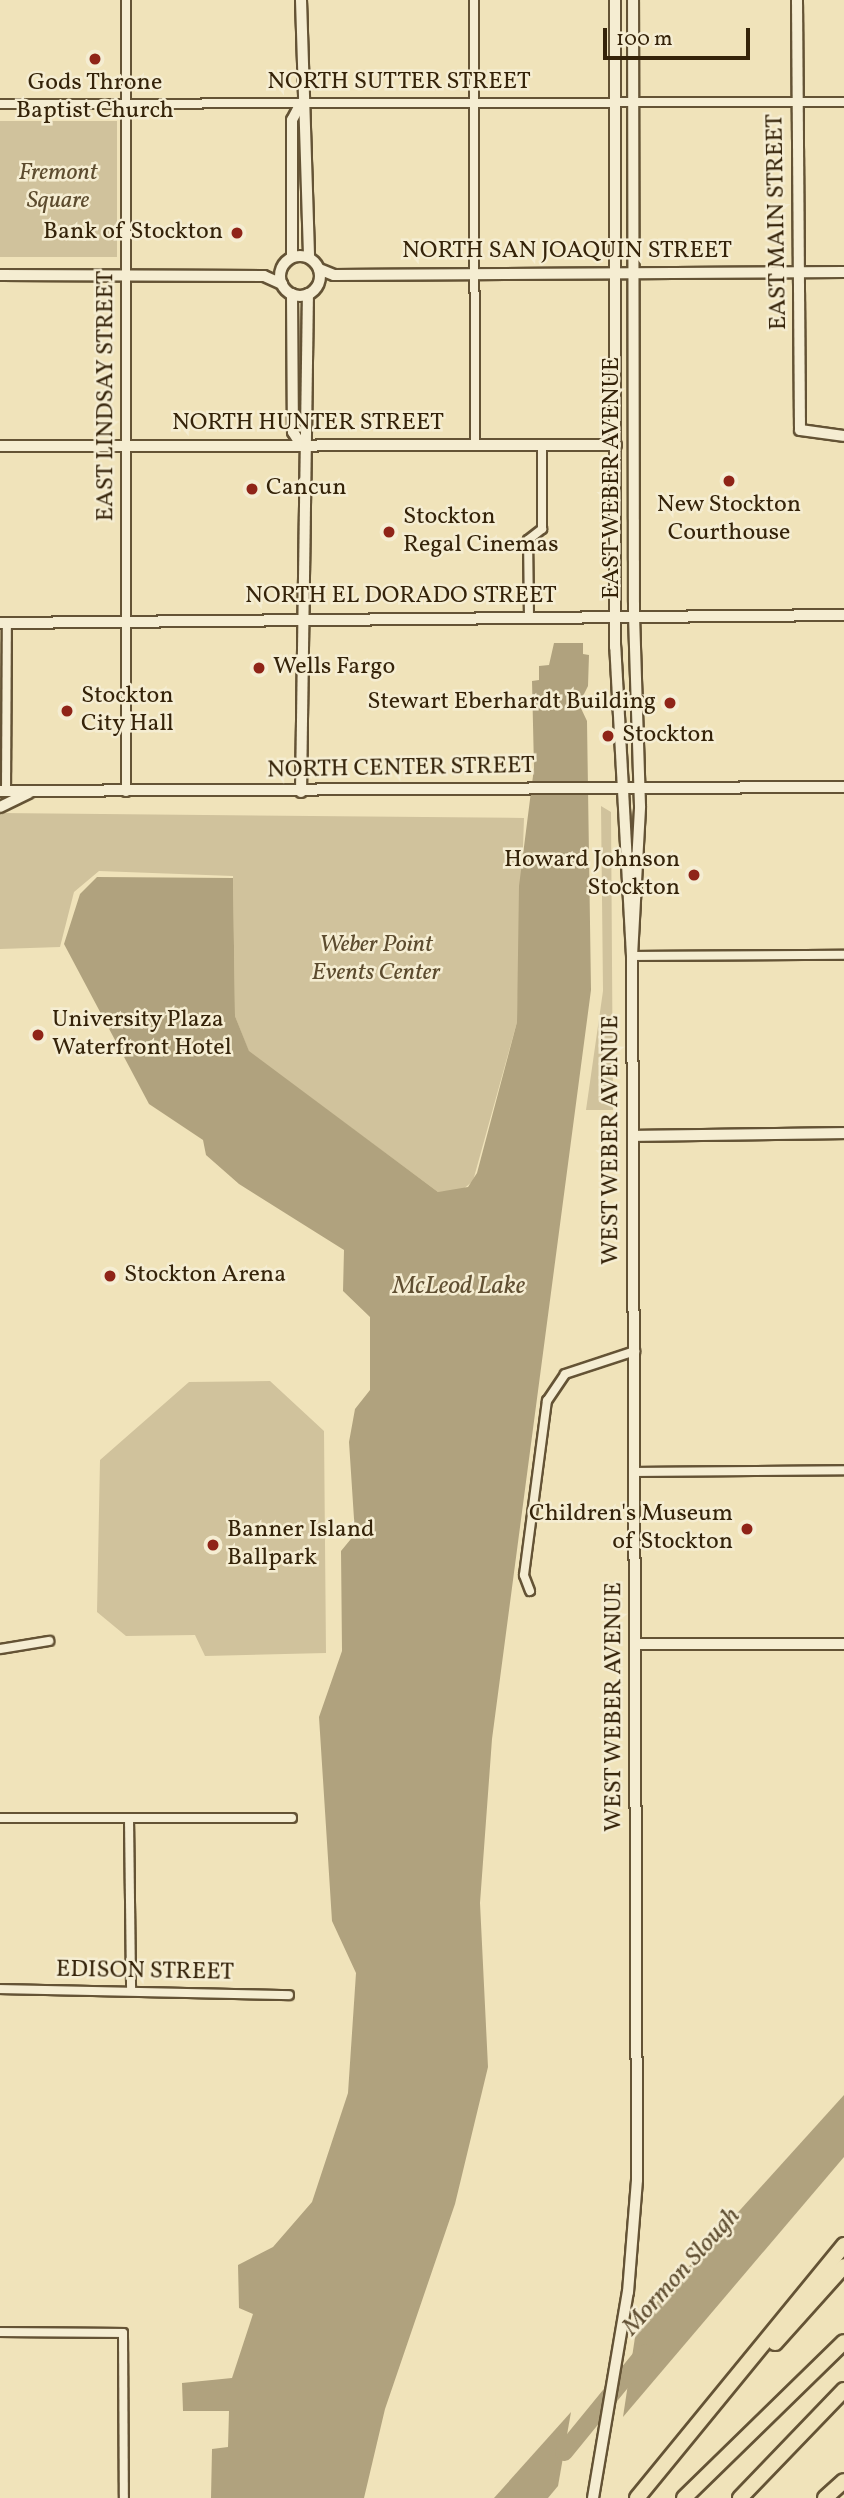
<!DOCTYPE html>
<style>
body{margin:0}
#map{position:relative;width:844px;height:2498px;overflow:hidden;background:#f0e3ba;font-family:Vollkorn,serif}
div>[style]{position:absolute}
.green>*{inset:0;background:#d0c29c;transform-origin:0 0}
.water>*{inset:0;background:#b0a27e}
.river>*{height:18px;margin:-9px;padding:0 9px;transform-origin:9px;border-radius:9px;background:#b0a27e}
.roads{filter:drop-shadow(2px 0 #645335) drop-shadow(-2px 0 #645335) drop-shadow(0 2px #645335) drop-shadow(0 -2px #645335)}
.street>*{height:8px;margin:-4px;padding:0 4px;transform-origin:4px;border-radius:4px;background:#f5edd2}
.secondary>*{height:10px;margin:-5px;padding:0 5px;transform-origin:5px;border-radius:5px;background:#f5edd2}
.secondary>.ring{margin:-5px;padding:0;box-sizing:content-box;background:none;border:10px solid #f5edd2;border-radius:50%}
.highway>*{height:14px;margin:-7px;padding:0 7px;transform-origin:7px;border-radius:7px;background:#f0e3ba}
.dots>*{width:19px;height:19px;translate:-50% -50%;box-sizing:border-box;border:4px solid #f5edd2;border-radius:50%}
span{translate:-50% -50%;white-space:nowrap;text-align:center;line-height:1.15;-webkit-text-stroke:5px #f5edd2;paint-order:stroke}
.street-label{font-size:24px;color:#352309}
.poi-label{font-size:24px;color:#352309}
.right{translate:-100% -50%;text-align:right}
.left{translate:0 -50%;text-align:left}
.park-label{font-size:24px;color:#5c4b2e;font-style:italic}
.water-label{font-size:26px;color:#604f32;font-style:italic}
.scale{position:absolute;left:603px;top:28px;width:147px;height:32px;box-sizing:border-box;border:4px solid #352309;border-top:0;padding-left:9px;font-size:21px;line-height:24px;white-space:nowrap;color:#352309;-webkit-text-stroke:5px #f5edd2;paint-order:stroke}
</style>
<div id="map">
<div class="green">
<i style="left:0;top:121px;width:117px;height:136px"></i>
<i style="clip-path:polygon(601px 806px,611px 812px,613px 1110px,586px 1110px,603px 991px)"></i>
<i style="clip-path:polygon(0 813px,524px 818px,517px 1022px,473px 1181px,461px 1191px,438px 1192px,249px 1052px,235px 1016px,233px 876px,99px 871px,74px 892px,60px 947px,0 949px)"></i>
<i style="clip-path:polygon(270px 1381px,324px 1431px,326px 1653px,205px 1656px,195px 1635px,126px 1636px,97px 1612px,100px 1460px,189px 1382px)"></i>
</div>
<div class="water">
<i style="clip-path:polygon(554px 643px,583px 643px,583px 654px,589px 655px,588px 686px,579px 704px,587px 721px,591px 990px,492px 1739px,480px 1903px,488px 2067px,455px 2204px,385px 2409px,364px 2498px,211px 2498px,212px 2449px,228px 2447px,229px 2411px,183px 2411px,182px 2383px,232px 2378px,253px 2314px,239px 2308px,238px 2265px,273px 2247px,312px 2202px,348px 2093px,356px 1973px,332px 1921px,319px 1717px,342px 1651px,341px 1551px,355px 1534px,349px 1442px,355px 1409px,370px 1390px,370px 1317px,343px 1291px,344px 1250px,239px 1184px,206px 1155px,203px 1140px,149px 1104px,64px 944px,80px 894px,97px 877px,233px 878px,235px 1016px,249px 1051px,438px 1192px,468px 1187px,477px 1173px,517px 1022px,519px 886px,534px 768px,532px 681px,539px 680px,539px 666px,549px 665px)"></i>
<i style="clip-path:polygon(844px 2095px,844px 2157px,623px 2417px,637px 2324px)"></i>
<i style="clip-path:polygon(571px 2412px,558px 2486px,548px 2498px,494px 2498px)"></i>
</div>
<div class="river">
<i style="left:564px;top:2452px;width:127px;rotate:-50.8deg"></i>
</div>
<div class="roads">
<div class="street">
<i style="left:474px;top:0;width:445px;rotate:89.9deg"></i>
<i style="left:0;top:104px;width:844px;rotate:-0.14deg"></i>
<i style="left:529px;top:617px;width:77px;rotate:-90.7deg"></i>
<i style="left:528px;top:540px;width:18px;rotate:-38deg"></i>
<i style="left:542px;top:529px;width:84px;rotate:-90deg"></i>
<i style="left:6px;top:791px;width:168px;rotate:-89.7deg"></i>
<i style="left:126px;top:792px;width:792px;rotate:-90deg"></i>
<i style="left:632px;top:956px;width:212px;rotate:-0.3deg"></i>
<i style="left:635px;top:1472px;width:209px;rotate:-0.5deg"></i>
<i style="left:530px;top:1591px;width:17px;rotate:-111deg"></i>
<i style="left:524px;top:1575px;width:176px;rotate:-82.5deg"></i>
<i style="left:547px;top:1401px;width:32px;rotate:-56deg"></i>
<i style="left:565px;top:1374px;width:74px;rotate:-18.2deg"></i>
<i style="left:0;top:1649px;width:50px;rotate:-9.3deg"></i>
<i style="left:0;top:1818px;width:292px"></i>
<i style="left:129px;top:1819px;width:171px;rotate:89.3deg"></i>
<i style="left:0;top:1989px;width:289px;rotate:1.2deg"></i>
<i style="left:0;top:2332px;width:123px;rotate:0.5deg"></i>
<i style="left:123px;top:2333px;width:165px;rotate:89.7deg"></i>
</div>
<div class="secondary">
<i style="left:301px;top:0;width:257px;rotate:88.2deg"></i>
<i style="left:797px;top:0;width:430px;rotate:89.6deg"></i>
<i style="left:800px;top:430px;width:44px;rotate:7.8deg"></i>
<i class="ring" style="left:280px;top:256px;width:30px;height:30px"></i>
<i style="left:292px;top:257px;width:137px;rotate:-90deg"></i>
<i style="left:292px;top:120px;width:19px;rotate:-62deg"></i>
<i style="left:319px;top:269px;width:16px;rotate:22deg"></i>
<i style="left:334px;top:275px;width:510px;rotate:-0.34deg"></i>
<i style="left:0;top:275px;width:264px;rotate:0.2deg"></i>
<i style="left:264px;top:276px;width:20px;rotate:24deg"></i>
<i style="left:292px;top:294px;width:138px;rotate:89.6deg"></i>
<i style="left:293px;top:432px;width:15px;rotate:58deg"></i>
<i style="left:0;top:446px;width:616px;rotate:-0.09deg"></i>
<i style="left:0;top:623px;width:844px;rotate:-0.54deg"></i>
<i style="left:0;top:791px;width:844px;rotate:-0.27deg"></i>
<i style="left:301px;top:792px;width:498px;rotate:-89.2deg"></i>
<i style="left:0;top:807px;width:32px;rotate:-26deg"></i>
<i style="left:632px;top:956px;width:150px;rotate:-86.9deg"></i>
<i style="left:640px;top:806px;width:189px;rotate:-91.8deg"></i>
<i style="left:634px;top:617px;width:617px;rotate:-90.09deg"></i>
<i style="left:633px;top:1136px;width:211px;rotate:-0.8deg"></i>
<i style="left:636px;top:1644px;width:208px"></i>
<i style="left:593px;top:2498px;width:209px;rotate:-80.4deg"></i>
<i style="left:628px;top:2292px;width:112px;rotate:-85.4deg"></i>
<i style="left:637px;top:2180px;width:1224px;rotate:-90.23deg"></i>
<i style="left:632px;top:956px;width:309px;rotate:-93.1deg"></i>
<i style="left:615px;top:647px;width:647px;rotate:-90deg"></i>
</div>
<div class="highway">
<i style="left:775px;top:2343px;width:103px;rotate:-48.1deg"></i>
<i style="left:637px;top:2498px;width:327px;rotate:-50.7deg"></i>
<i style="left:684px;top:2498px;width:223px;rotate:-44.3deg"></i>
<i style="left:740px;top:2498px;width:150px;rotate:-46.1deg"></i>
<i style="left:825px;top:2498px;width:25px;rotate:-42deg"></i>
</div>
</div>
<div class="dots">
<i style="left:95px;top:59px;background:#8f2418"></i>
<i style="left:237px;top:233px;background:#8f2418"></i>
<i style="left:729px;top:481px;background:#8f2418"></i>
<i style="left:252px;top:489px;background:#8f2418"></i>
<i style="left:389px;top:532px;background:#8f2418"></i>
<i style="left:259px;top:668px;background:#8f2418"></i>
<i style="left:670px;top:703px;background:#8f2418"></i>
<i style="left:67px;top:711px;background:#8f2418"></i>
<i style="left:608px;top:736px;background:#8f2418"></i>
<i style="left:694px;top:875px;background:#8f2418"></i>
<i style="left:38px;top:1035px;background:#8f2418"></i>
<i style="left:110px;top:1276px;background:#8f2418"></i>
<i style="left:747px;top:1529px;background:#8f2418"></i>
<i style="left:213px;top:1545px;background:#8f2418"></i>
</div>
<div class="street-label">
<span style="left:399px;top:83px">NORTH SUTTER STREET</span>
<span style="left:778px;top:222px;rotate:-91deg">EAST MAIN STREET</span>
<span style="left:567px;top:252px">NORTH SAN JOAQUIN STREET</span>
<span style="left:107px;top:396px;rotate:-90deg">EAST LINDSAY STREET</span>
<span style="left:308px;top:424px">NORTH HUNTER STREET</span>
<span style="left:613px;top:478px;rotate:-90deg">EAST WEBER AVENUE</span>
<span style="left:401px;top:597px">NORTH EL DORADO STREET</span>
<span style="left:401px;top:769px;rotate:-1deg">NORTH CENTER STREET</span>
<span style="left:612px;top:1140px;rotate:-90deg">WEST WEBER AVENUE</span>
<span style="left:615px;top:1707px;rotate:-90deg">WEST WEBER AVENUE</span>
<span style="left:145px;top:1972px;rotate:1deg">EDISON STREET</span>
</div>
<div class="poi-label">
<span style="left:95px;top:98px">Gods Throne<br>Baptist Church</span>
<span class="right" style="left:223px;top:233px">Bank of Stockton</span>
<span class="left" style="left:266px;top:489px">Cancun</span>
<span style="left:729px;top:520px">New Stockton<br>Courthouse</span>
<span class="left" style="left:403px;top:532px">Stockton<br>Regal Cinemas</span>
<span class="left" style="left:273px;top:668px">Wells Fargo</span>
<span class="left" style="left:81px;top:711px">Stockton<br>City Hall</span>
<span class="right" style="left:656px;top:703px">Stewart Eberhardt Building</span>
<span class="left" style="left:622px;top:736px">Stockton</span>
<span class="right" style="left:680px;top:875px">Howard Johnson<br>Stockton</span>
<span class="left" style="left:52px;top:1035px">University Plaza<br>Waterfront Hotel</span>
<span class="left" style="left:124px;top:1276px">Stockton Arena</span>
<span class="right" style="left:733px;top:1529px">Children's Museum<br>of Stockton</span>
<span class="left" style="left:227px;top:1545px">Banner Island<br>Ballpark</span>
</div>
<div class="park-label">
<span style="left:58px;top:188px">Fremont<br>Square</span>
<span style="left:376px;top:960px">Weber Point<br>Events Center</span>
</div>
<div class="water-label">
<span style="left:459px;top:1287px">McLeod Lake</span>
<span style="left:682px;top:2272px;rotate:-48deg">Mormon Slough</span>
</div>
<div class="scale">100 m</div>
</div>
